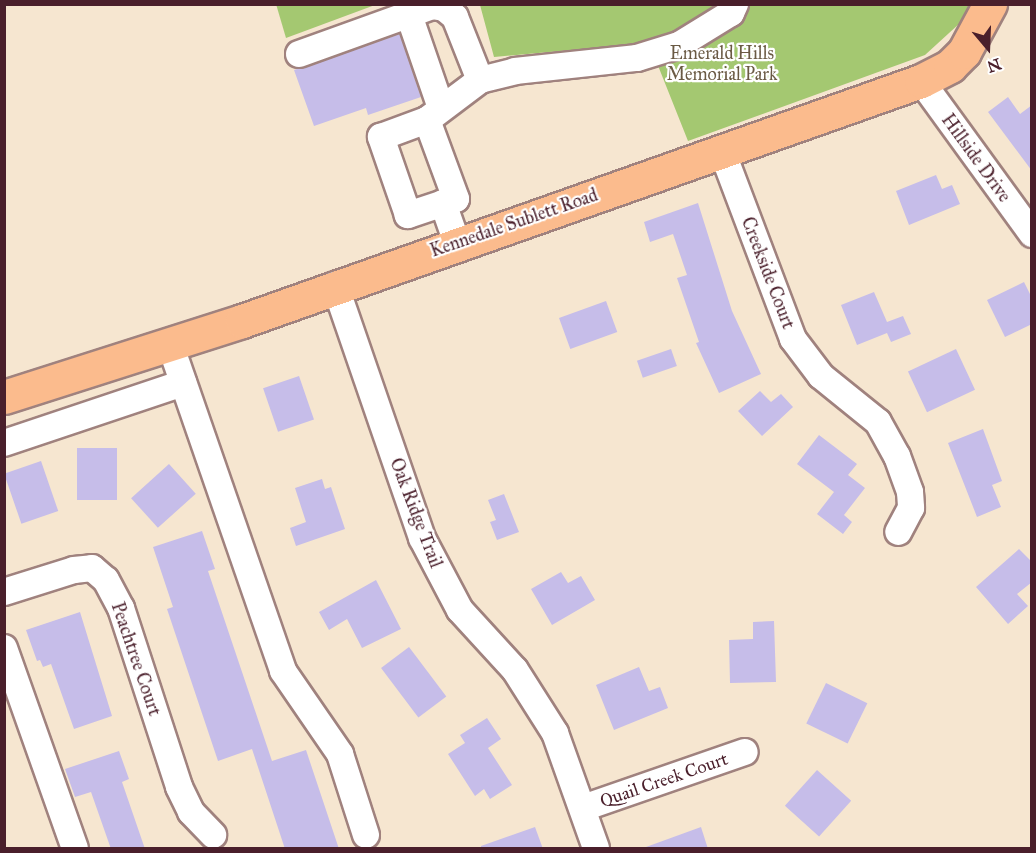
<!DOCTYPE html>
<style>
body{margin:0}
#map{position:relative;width:1036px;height:853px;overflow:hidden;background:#f6e6d0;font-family:"IM FELL Great Primer",serif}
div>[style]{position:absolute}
.green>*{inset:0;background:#a4c871}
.building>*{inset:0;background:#c6bde9;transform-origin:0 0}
.roads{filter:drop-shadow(2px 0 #a0827e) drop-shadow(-2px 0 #a0827e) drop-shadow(0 2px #a0827e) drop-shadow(0 -2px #a0827e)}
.minor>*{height:26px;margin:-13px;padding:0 13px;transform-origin:13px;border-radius:13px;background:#fff}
.major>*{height:33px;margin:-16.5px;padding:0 16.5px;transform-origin:16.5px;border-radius:16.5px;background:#fbbb8d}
span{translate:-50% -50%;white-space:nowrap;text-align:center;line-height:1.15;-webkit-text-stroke:4.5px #fff;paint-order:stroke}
.park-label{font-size:18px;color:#6a5a44}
.street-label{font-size:18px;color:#4a1f2b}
.frame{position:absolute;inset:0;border:6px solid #4a1f2b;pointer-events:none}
.north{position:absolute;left:958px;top:18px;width:60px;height:60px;-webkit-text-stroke:4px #fff;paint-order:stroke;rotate:161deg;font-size:16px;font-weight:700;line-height:24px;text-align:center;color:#4a1f2b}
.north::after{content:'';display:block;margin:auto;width:21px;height:27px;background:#4a1f2b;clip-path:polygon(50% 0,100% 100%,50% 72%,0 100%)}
</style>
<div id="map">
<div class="green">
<i style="clip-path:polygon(276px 4px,375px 4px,375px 5px,286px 38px)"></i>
<i style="clip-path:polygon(480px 5px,970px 5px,960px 23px,925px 55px,688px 141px,649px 43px,494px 57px)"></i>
</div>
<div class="building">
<i style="clip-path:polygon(400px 34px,421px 97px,368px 115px,366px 108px,314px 126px,294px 70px)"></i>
<i style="clip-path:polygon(1008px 97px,1020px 114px,1032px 105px,1032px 171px,988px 112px)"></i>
<i style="clip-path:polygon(936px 175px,942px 189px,952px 185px,960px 204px,909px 225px,896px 191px)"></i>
<i style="clip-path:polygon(698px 203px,732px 311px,761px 374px,719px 393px,696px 343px,699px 342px,677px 278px,687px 275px,673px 234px,650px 242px,644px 222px)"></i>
<i style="clip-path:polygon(1024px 282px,1032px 298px,1032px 324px,1005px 337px,987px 300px)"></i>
<i style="clip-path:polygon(874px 292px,887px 322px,903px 316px,911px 334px,891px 342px,887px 333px,857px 345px,841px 305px)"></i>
<i style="left:606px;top:301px;width:33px;height:50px;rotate:70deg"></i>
<i style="left:671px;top:349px;width:18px;height:36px;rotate:71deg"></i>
<i style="left:956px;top:349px;width:45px;height:53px;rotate:65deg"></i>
<i style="left:299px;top:376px;width:46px;height:38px;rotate:71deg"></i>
<i style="clip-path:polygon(760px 391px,771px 402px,781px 394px,793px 407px,762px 436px,738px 411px)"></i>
<i style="clip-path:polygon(983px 429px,1002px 481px,992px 485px,1001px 507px,977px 517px,948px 443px)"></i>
<i style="clip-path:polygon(819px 435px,857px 464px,848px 475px,865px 488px,844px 515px,852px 522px,843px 534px,817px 514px,834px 492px,797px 464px)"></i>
<i style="left:77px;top:448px;width:40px;height:52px"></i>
<i style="left:41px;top:461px;width:53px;height:39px;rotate:71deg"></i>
<i style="left:169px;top:464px;width:40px;height:51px;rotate:48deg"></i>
<i style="clip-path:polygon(322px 479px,325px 489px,331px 487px,345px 529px,296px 546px,290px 528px,306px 522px,295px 488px)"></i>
<i style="clip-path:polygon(504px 494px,519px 532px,497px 540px,490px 522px,496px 520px,488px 500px)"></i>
<i style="clip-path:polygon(202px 531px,215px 569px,208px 571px,272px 761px,306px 750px,339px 849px,285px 849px,252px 749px,218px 761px,167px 609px,173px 607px,153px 547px)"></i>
<i style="clip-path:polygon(1019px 549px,1032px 562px,1032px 582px,1017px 594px,1028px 606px,1008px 624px,976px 587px)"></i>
<i style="clip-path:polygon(561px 572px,568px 583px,581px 576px,595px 600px,552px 625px,531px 589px)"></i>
<i style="clip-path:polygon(376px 580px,401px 629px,362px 648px,347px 619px,329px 630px,319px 612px)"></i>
<i style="clip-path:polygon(80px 612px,112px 716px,74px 729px,51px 664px,43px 667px,40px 660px,37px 661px,26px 630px)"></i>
<i style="clip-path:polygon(774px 621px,776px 682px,730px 683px,729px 640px,753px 639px,753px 622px)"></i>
<i style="left:409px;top:647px;width:62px;height:35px;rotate:53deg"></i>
<i style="clip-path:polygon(639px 667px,649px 691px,660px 687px,668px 708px,614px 730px,596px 685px)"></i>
<i style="left:826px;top:683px;width:46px;height:45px;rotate:26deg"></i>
<i style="clip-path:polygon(487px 718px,501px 739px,488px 748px,512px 785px,490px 799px,484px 789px,475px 796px,448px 754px,465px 743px,460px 735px)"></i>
<i style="clip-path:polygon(119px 751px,129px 779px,122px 782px,145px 849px,111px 849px,91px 792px,75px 797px,65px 769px)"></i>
<i style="left:817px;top:770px;width:46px;height:48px;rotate:42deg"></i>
<i style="clip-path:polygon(535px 827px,543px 849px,481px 849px,481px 846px)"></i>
<i style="clip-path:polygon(701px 827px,708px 849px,646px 849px,646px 847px)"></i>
</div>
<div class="roads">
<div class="minor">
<i style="left:409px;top:15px;width:98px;rotate:71deg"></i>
<i style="left:299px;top:54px;width:141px;rotate:-19.8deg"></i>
<i style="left:432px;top:6px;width:12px;rotate:9deg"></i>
<i style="left:444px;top:8px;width:14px;rotate:39deg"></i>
<i style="left:455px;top:17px;width:68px;rotate:68.4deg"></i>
<i style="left:921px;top:81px;width:189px;rotate:54deg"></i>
<i style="left:427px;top:120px;width:66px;rotate:-37deg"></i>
<i style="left:480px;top:80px;width:36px;rotate:-14deg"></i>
<i style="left:515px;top:71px;width:123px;rotate:-6.1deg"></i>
<i style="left:637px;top:58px;width:44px;rotate:-17.2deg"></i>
<i style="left:679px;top:45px;width:61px;rotate:-31.6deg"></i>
<i style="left:731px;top:13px;width:10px;rotate:-66deg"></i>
<i style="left:427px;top:120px;width:84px;rotate:69.8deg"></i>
<i style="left:456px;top:199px;width:51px;rotate:161.6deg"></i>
<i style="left:408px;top:215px;width:83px;rotate:-109.1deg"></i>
<i style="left:381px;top:137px;width:49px;rotate:-20.3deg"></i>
<i style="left:722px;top:151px;width:201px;rotate:69.3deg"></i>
<i style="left:793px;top:339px;width:46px;rotate:52.9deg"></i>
<i style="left:821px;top:376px;width:73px;rotate:38.9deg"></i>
<i style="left:878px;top:422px;width:39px;rotate:61deg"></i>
<i style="left:897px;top:456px;width:38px;rotate:70deg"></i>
<i style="left:910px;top:492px;width:16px;rotate:86deg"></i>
<i style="left:911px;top:508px;width:27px;rotate:118deg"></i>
<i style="left:443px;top:203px;width:42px;rotate:70.7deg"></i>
<i style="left:335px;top:285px;width:268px;rotate:71deg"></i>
<i style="left:422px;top:538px;width:81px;rotate:62.2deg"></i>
<i style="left:460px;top:610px;width:81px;rotate:47.5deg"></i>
<i style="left:515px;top:670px;width:75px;rotate:57.6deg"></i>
<i style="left:555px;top:733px;width:122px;rotate:70.4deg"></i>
<i style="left:170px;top:344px;width:346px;rotate:70.9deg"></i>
<i style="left:283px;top:671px;width:101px;rotate:55.5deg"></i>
<i style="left:340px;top:754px;width:85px;rotate:72.2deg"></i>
<i style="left:4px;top:443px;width:189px;rotate:-18.5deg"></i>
<i style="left:4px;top:592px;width:73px;rotate:-17.4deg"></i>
<i style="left:74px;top:570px;width:18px;rotate:-6deg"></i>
<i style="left:92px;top:568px;width:18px;rotate:41deg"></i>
<i style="left:106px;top:580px;width:32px;rotate:62deg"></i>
<i style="left:121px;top:608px;width:188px;rotate:72deg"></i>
<i style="left:179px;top:787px;width:28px;rotate:64deg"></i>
<i style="left:191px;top:812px;width:32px;rotate:46deg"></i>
<i style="left:4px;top:648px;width:212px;rotate:70.5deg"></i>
<i style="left:583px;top:808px;width:171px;rotate:-19.1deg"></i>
</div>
<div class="major">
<i style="left:4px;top:397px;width:250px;rotate:-17.7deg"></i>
<i style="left:242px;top:321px;width:720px;rotate:-19.47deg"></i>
<i style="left:921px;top:81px;width:33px;rotate:-27deg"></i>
<i style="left:950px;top:66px;width:20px;rotate:-45deg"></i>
<i style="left:964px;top:52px;width:55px;rotate:-61.6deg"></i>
</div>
</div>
<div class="park-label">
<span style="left:722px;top:64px">Emerald Hills<br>Memorial Park</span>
</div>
<div class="street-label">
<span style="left:976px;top:158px;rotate:54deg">Hillside Drive</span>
<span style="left:514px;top:223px;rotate:-19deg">Kennedale Sublett Road</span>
<span style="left:768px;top:273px;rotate:69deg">Creekside Court</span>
<span style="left:416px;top:513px;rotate:69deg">Oak Ridge Trail</span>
<span style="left:136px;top:659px;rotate:71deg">Peachtree Court</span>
<span style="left:664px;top:780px;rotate:-19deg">Quail Creek Court</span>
</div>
<div class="frame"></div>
<div class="north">N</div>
</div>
